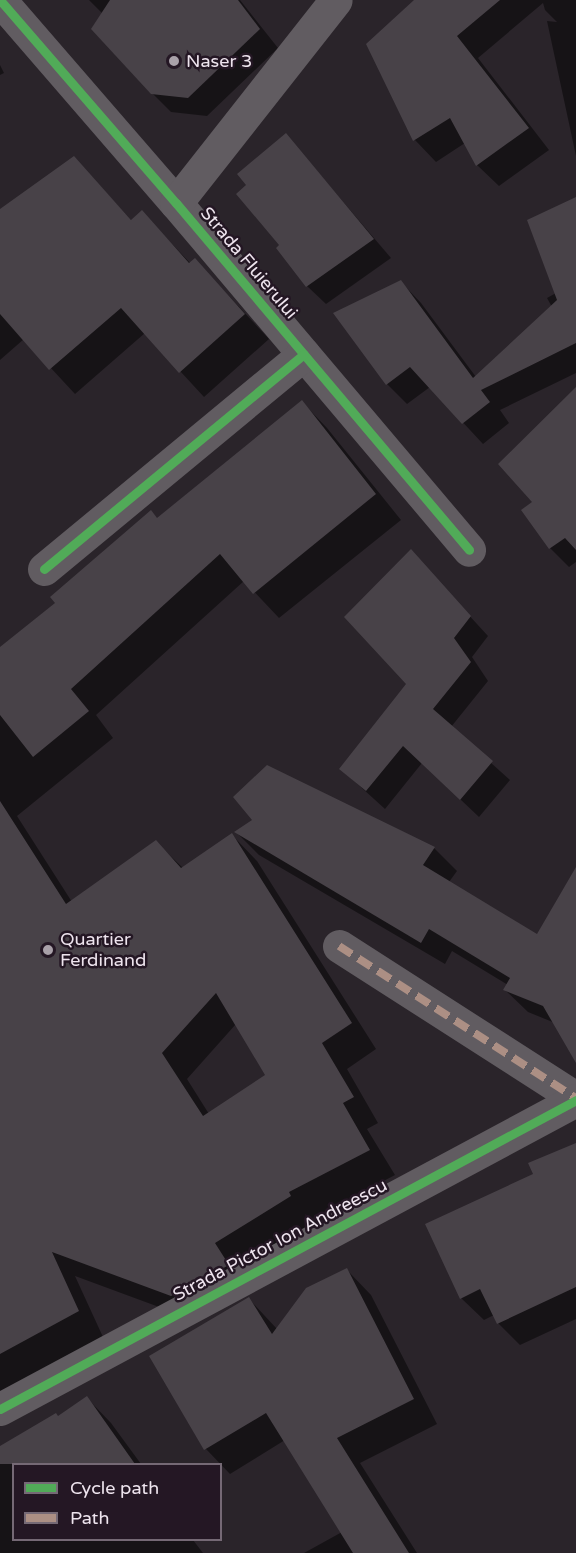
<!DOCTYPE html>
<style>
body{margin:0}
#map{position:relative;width:576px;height:1553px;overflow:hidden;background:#2a242a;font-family:"Varela Round",sans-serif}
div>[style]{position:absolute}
.shadow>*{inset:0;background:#0007}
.building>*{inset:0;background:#484248}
.minor>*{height:33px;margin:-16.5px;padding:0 16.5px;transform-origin:16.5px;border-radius:16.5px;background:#615c61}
.quiet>*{height:8px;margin-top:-4px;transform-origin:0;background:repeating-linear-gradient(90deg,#ac8f84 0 15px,transparent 0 23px)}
.cycleway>*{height:9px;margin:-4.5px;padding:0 4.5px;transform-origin:4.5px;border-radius:4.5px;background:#51ab58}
.dots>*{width:16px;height:16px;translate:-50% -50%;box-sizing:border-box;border:3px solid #241724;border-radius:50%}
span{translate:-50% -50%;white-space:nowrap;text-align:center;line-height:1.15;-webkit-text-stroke:5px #241724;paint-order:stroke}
.poi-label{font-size:18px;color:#eee4ee}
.left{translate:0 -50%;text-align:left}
.street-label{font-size:18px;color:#eee4ee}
.legend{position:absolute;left:12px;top:1463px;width:210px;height:78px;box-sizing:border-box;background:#241724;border:2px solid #756975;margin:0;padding:8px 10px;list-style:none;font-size:18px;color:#eee4ee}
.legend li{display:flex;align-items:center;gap:12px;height:30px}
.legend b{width:30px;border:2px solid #756975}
</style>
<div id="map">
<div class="shadow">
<i style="clip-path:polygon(89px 0,240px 0,278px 48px,207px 116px,171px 112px,152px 93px,103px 14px)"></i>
<i style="clip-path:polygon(417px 0,576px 0,576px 156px,547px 21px,557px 22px,545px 10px,543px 3px,478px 58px,549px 150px,499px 186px,477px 165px,465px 143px,436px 162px,415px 140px,367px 44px)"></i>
<i style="clip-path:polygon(0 65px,4px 73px,0 75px)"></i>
<i style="clip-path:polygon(286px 135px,391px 258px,326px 304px,307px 286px,249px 185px)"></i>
<i style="clip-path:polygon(74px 158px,132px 221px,142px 212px,191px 264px,195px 260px,269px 339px,204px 397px,145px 333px,75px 394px,24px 339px,0 360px,0 211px)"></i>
<i style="clip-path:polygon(576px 199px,576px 373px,500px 410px,509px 423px,483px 444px,430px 387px,407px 404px,387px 384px,401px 282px,421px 303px,476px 377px,552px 307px,547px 298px,556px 293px)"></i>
<i style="clip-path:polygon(evenodd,302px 402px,327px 428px,401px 520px,279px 618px,244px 581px,96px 715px,113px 738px,17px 816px,72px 902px,156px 842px,183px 868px,232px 835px,257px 861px,376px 1049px,347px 1069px,378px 1123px,367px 1129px,395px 1175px,313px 1218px,316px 1222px,197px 1321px,75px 1276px,103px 1337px,0 1401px,0 649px,302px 402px,236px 1024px,267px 1075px,209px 1114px,187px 1079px,236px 1024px)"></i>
<i style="clip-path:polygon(576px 414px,576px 562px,569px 567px,550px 548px,523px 511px,534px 502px)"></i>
<i style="clip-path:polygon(411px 552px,488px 636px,472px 657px,488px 681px,451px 727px,510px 780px,479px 817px,422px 763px,385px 809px,341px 769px,408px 684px)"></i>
<i style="clip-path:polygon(236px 832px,434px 848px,457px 871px,449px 882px,537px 936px,576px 918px,576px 1050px,555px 1023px,528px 1012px,505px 990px,508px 985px,452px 951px,445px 964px,259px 855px)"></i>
<i style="clip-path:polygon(576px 1157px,576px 1319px,520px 1345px,498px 1323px,494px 1315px,484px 1320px,461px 1298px)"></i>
<i style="clip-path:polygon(347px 1270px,371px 1295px,437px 1424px,360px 1463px,417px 1553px,304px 1553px,342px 1532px,285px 1440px,230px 1474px,206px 1449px,151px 1357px,249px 1299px,277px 1329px)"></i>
<i style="clip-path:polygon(87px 1398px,111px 1423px,141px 1464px,14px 1464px,14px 1540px,193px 1540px,203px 1553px,0 1553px,0 1448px,59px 1417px)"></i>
</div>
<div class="building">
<i style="clip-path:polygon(110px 0,238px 0,260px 29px,188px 98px,151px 94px,91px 29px)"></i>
<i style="clip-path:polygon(414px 0,500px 0,457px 36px,529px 128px,476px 166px,450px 118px,413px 141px,366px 44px)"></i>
<i style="clip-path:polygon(286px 133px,374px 239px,306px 287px,276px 248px,279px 245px,236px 194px,246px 185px,237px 174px)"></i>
<i style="clip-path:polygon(74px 156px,131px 220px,142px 210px,189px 263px,195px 258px,245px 314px,179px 373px,121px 308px,49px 370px,0 314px,0 209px)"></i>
<i style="clip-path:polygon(576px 197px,576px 343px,481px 390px,490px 402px,462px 424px,410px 367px,386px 385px,333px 313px,401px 280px,473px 378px,557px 300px,527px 220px)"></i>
<i style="clip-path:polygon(576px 387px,576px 550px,565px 538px,549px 549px,521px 510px,532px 502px,498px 464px)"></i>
<i style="clip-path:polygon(302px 400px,376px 494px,253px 594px,220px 554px,71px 689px,89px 711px,33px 757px,0 715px,0 647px,55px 603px,50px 597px,151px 510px,157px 518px)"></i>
<i style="clip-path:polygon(411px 549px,471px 616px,454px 638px,471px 662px,433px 709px,493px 761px,460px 800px,403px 746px,366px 791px,339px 769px,406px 684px,344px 617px)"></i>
<i style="clip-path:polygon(267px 765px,435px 847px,423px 865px,537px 934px,576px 867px,576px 1063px,543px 1006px,503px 990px,510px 978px,429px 929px,421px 943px,234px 832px,252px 820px,233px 797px)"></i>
<i style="clip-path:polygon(evenodd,0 801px,66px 904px,156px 840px,181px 868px,232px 833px,352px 1023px,322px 1043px,354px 1097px,343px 1103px,370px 1150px,289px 1192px,291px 1196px,215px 1243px,229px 1265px,171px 1296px,52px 1252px,79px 1311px,0 1354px,0 801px,216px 993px,265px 1075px,203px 1116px,162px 1053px,216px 993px)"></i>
<i style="clip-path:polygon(576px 1143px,576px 1287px,497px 1324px,480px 1289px,460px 1299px,425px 1224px,533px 1174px,528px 1163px)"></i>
<i style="clip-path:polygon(347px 1268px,414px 1399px,337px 1438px,409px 1553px,353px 1553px,266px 1413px,204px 1450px,149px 1356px,249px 1297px,272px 1334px,306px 1288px)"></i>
<i style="clip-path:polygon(87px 1396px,135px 1464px,0 1464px,0 1446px,56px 1413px,58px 1416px)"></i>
</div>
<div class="minor">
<i style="left:0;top:0;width:269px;rotate:49.1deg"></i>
<i style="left:176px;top:203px;width:454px;rotate:49.8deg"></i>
<i style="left:176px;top:203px;width:258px;rotate:-51.8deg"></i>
<i style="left:44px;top:569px;width:337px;rotate:-39.6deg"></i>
<i style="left:339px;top:946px;width:282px;rotate:32.7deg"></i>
<i style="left:0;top:1409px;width:654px;rotate:-28.21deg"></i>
</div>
<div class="quiet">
<i style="left:339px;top:946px;width:282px;rotate:32.7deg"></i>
</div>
<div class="cycleway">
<i style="left:0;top:0;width:269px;rotate:49.1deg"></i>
<i style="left:176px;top:203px;width:454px;rotate:49.8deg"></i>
<i style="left:44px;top:569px;width:337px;rotate:-39.6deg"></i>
<i style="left:0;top:1409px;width:654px;rotate:-28.21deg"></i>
</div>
<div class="dots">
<i style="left:174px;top:61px;background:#a9a1a9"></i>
<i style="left:48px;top:950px;background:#a9a1a9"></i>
</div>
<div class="poi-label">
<span class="left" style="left:186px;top:61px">Naser 3</span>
<span class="left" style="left:60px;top:950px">Quartier<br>Ferdinand</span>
</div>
<div class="street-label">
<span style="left:249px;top:263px;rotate:50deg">Strada Fluierului</span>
<span style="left:280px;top:1240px;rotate:-28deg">Strada Pictor Ion Andreescu</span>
</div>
<ul class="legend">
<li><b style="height:8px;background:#51ab58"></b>Cycle path</li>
<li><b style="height:8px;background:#ac8f84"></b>Path</li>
</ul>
</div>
